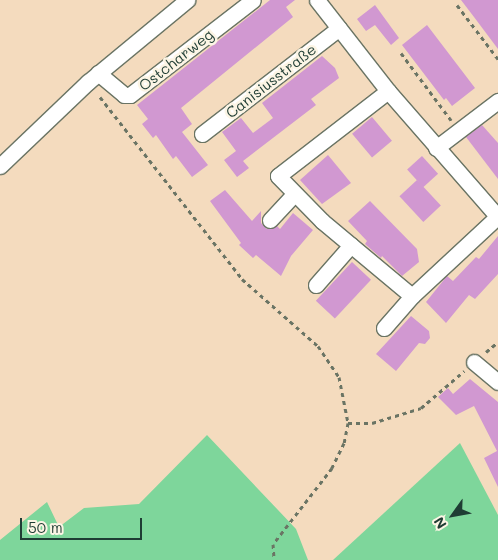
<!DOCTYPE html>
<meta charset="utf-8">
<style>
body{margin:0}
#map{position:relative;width:498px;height:560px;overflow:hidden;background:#f4dbbe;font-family:Mali,sans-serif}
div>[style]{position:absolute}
.green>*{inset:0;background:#7ed69b}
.building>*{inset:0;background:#d198d1;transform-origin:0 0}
.path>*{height:3px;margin-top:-1.5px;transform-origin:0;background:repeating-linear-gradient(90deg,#6a7464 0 4px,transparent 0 8px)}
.roads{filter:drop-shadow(1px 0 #6a7464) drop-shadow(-1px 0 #6a7464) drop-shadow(0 1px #6a7464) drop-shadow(0 -1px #6a7464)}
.minor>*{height:15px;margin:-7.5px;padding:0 7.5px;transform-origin:7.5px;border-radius:7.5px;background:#fff}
span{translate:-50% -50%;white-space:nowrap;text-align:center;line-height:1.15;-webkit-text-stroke:5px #fcf5e5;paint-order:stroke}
.street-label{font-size:15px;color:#1f3d34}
.north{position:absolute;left:428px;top:490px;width:50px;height:50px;-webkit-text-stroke:4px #fcf5e5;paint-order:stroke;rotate:238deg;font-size:14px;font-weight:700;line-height:20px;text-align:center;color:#1f3d34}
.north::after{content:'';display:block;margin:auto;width:18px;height:22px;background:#1f3d34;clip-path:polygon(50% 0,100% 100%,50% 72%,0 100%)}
.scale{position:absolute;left:20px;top:518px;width:122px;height:22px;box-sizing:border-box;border:2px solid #1f3d34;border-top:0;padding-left:6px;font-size:15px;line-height:18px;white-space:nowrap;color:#1f3d34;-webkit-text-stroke:4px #fcf5e5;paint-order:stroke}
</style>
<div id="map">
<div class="green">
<i style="clip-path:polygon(207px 435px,296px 529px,308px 560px,0 560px,0 540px,47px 502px,59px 527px,84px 508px,139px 504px)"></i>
<i style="clip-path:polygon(460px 443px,498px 515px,498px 560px,333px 560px)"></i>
</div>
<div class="building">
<i style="clip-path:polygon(270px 0,295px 0,286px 7px,293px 17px,181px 108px,192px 124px,182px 132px,208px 165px,192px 177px,176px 156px,173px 159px,156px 135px,153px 138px,142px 124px,148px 119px,137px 105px)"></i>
<i style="clip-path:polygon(461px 0,498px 0,498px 49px,474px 17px)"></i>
<i style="clip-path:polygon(375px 5px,399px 38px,391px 45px,375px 25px,366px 31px,357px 19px)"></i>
<i style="clip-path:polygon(427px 25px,475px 88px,452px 106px,446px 98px,444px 100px,402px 45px)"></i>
<i style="clip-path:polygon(322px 56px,335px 68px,339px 78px,311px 99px,316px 105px,243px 161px,249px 168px,237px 177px,224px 160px,236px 151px,222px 132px,241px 118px,253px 133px,273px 118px,262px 103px)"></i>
<i style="left:372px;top:117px;width:31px;height:26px;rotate:50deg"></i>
<i style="clip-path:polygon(482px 125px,498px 143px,498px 179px,466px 137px)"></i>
<i style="clip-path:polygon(328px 155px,351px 183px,322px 204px,300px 180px)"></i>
<i style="left:422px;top:156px;width:24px;height:20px;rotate:48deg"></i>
<i style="left:417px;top:180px;width:35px;height:24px;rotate:47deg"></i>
<i style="clip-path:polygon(225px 190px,252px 221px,261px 211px,261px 223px,267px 229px,277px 226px,280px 229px,293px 213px,313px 230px,291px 256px,281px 276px,256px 255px,253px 258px,239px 245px,241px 243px,210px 201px)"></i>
<i style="clip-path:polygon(370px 201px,417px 249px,419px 262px,402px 276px,382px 256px,381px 258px,365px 244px,367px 241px,348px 221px)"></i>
<i style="clip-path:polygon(498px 236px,498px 274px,475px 299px,469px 295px,446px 323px,426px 302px,447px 276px,453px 281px,476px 257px,479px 259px)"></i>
<i style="left:352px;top:262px;width:26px;height:53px;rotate:43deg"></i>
<i style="clip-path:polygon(411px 316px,429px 331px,430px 338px,425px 344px,419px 343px,396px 371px,376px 354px)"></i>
<i style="clip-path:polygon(470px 379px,498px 402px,498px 487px,484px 458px,497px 451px,474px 406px,456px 415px,438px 397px,448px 388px,453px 394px)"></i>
</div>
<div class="path">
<i style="left:457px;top:5px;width:68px;rotate:52.8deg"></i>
<i style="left:401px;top:53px;width:84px;rotate:53.3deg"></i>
<i style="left:100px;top:97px;width:231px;rotate:52deg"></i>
<i style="left:242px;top:279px;width:101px;rotate:41.4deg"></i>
<i style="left:318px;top:346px;width:37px;rotate:56deg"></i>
<i style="left:339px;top:377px;width:47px;rotate:78.9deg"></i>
<i style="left:348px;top:423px;width:20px;rotate:101deg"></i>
<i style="left:344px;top:443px;width:28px;rotate:116deg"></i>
<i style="left:332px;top:468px;width:96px;rotate:127.8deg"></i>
<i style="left:273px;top:544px;width:16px;rotate:86deg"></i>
<i style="left:486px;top:352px;width:16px;rotate:-40deg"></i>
<i style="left:348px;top:423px;width:24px"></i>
<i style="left:372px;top:423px;width:51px;rotate:-17deg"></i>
<i style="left:421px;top:408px;width:57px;rotate:-40.7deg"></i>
</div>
<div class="roads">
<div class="minor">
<i style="left:317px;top:0;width:115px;rotate:52deg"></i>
<i style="left:388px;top:91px;width:167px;rotate:48.9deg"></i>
<i style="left:98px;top:73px;width:34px;rotate:40deg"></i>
<i style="left:124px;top:95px;width:6px"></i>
<i style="left:130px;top:95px;width:155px;rotate:-37.7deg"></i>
<i style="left:388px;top:91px;width:139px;rotate:142.3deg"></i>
<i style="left:278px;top:176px;width:63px;rotate:45.6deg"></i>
<i style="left:322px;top:221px;width:117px;rotate:39.8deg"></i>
<i style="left:412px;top:296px;width:116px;rotate:-42.9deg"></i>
<i style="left:202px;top:134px;width:173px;rotate:-37.7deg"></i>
<i style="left:436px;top:148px;width:78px;rotate:-37.2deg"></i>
<i style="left:0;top:166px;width:122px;rotate:-43.7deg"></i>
<i style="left:88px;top:82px;width:129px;rotate:-39.6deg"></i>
<i style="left:270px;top:220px;width:35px;rotate:-47deg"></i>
<i style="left:316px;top:285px;width:53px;rotate:-48.8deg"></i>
<i style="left:384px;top:328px;width:43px;rotate:-48.8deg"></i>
<i style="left:474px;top:362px;width:31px;rotate:40deg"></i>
</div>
</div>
<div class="street-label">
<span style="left:176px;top:60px;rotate:-38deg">Ostcharweg</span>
<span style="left:271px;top:81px;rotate:-38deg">Canisiusstraße</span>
</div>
<div class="north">N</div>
<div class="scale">50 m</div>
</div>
